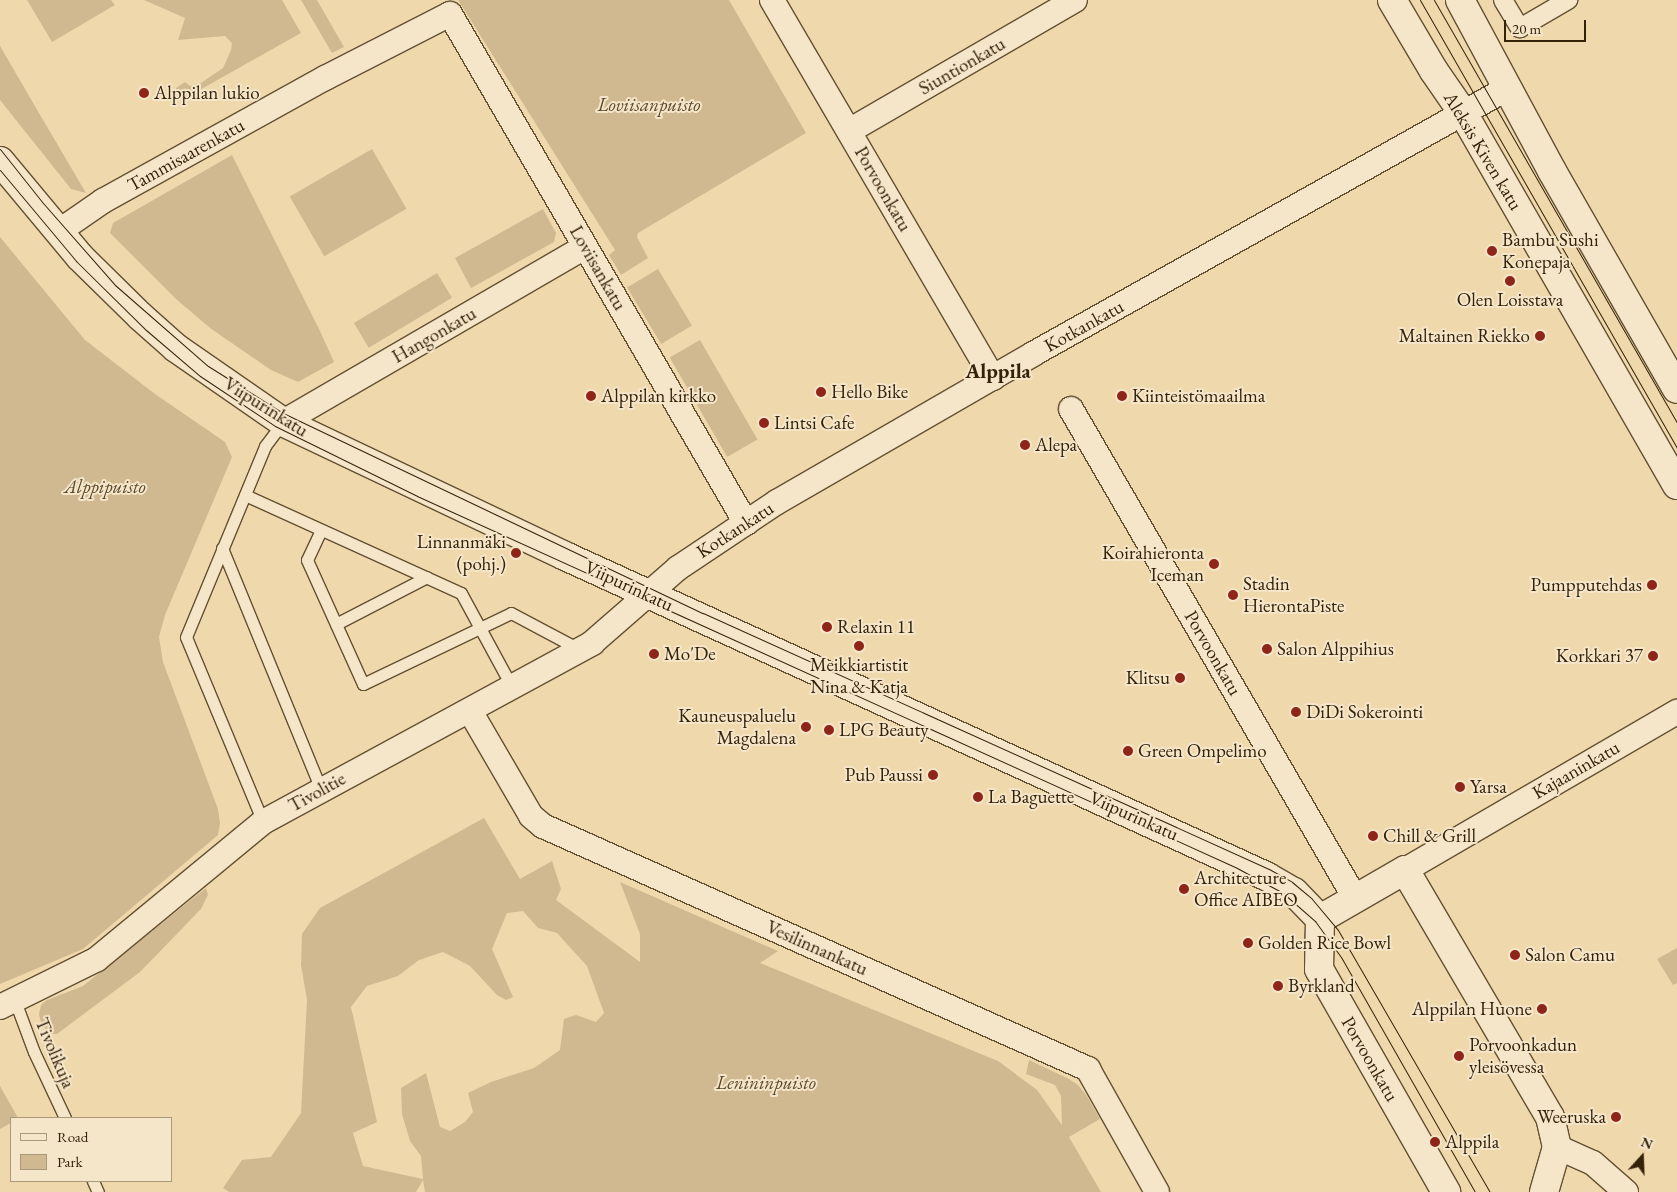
<!DOCTYPE html>
<meta charset="utf-8">
<style>
body{margin:0}
#map{position:relative;width:1677px;height:1192px;overflow:hidden;background:#f0d8ad;font-family:"EB Garamond",serif}
div>[style]{position:absolute}
.green>*{inset:0;background:#d0b991;transform-origin:0 0}
.roads{filter:drop-shadow(1px 0 #635031) drop-shadow(-1px 0 #635031) drop-shadow(0 1px #635031) drop-shadow(0 -1px #635031)}
.service>*{height:11px;margin:-5.5px;padding:0 5.5px;transform-origin:5.5px;border-radius:5.5px;background:#f5e6ca}
.pedestrian>*{height:18px;margin:-9px;padding:0 9px;transform-origin:9px;border-radius:9px;background:#f5e6ca}
.minor>*{height:24px;margin:-12px;padding:0 12px;transform-origin:12px;border-radius:12px;background:#f5e6ca}
.tertiary>*{height:28px;margin:-14px;padding:0 14px;transform-origin:14px;border-radius:14px;background:#f5e6ca}
.secondary>*{height:28px;margin:-14px;padding:0 14px;transform-origin:14px;border-radius:14px;background:#f5e6ca}
.tram>*{height:1px;margin:-0.5px;padding:0 0.5px;transform-origin:0.5px;border-radius:0.5px;background:#342208}
.dots>*{width:14px;height:14px;translate:-50% -50%;box-sizing:border-box;border:2px solid #f5e6ca;border-radius:50%}
span{translate:-50% -50%;white-space:nowrap;text-align:center;line-height:1.15;-webkit-text-stroke:4px #f5e6ca;paint-order:stroke}
.street-label{font-size:19px;color:#342208}
.poi-label{font-size:19px;color:#342208}
.left{translate:0 -50%;text-align:left}
.right{translate:-100% -50%;text-align:right}
.park-label{font-size:19px;color:#5b482a;font-style:italic}
.quarter-label{font-size:21px;color:#342208;font-weight:700}
.legend{position:absolute;left:10px;top:1117px;width:162px;height:65px;box-sizing:border-box;background:#f5e6ca;border:1px solid #a8987c;margin:0;padding:6px 9px;list-style:none;font-size:15px;color:#342208}
.legend li{display:flex;align-items:center;gap:10px;height:25px}
.legend b{width:25px;border:1px solid #a8987c}
.north{position:absolute;left:1617px;top:1132px;width:50px;height:50px;-webkit-text-stroke:4px #f5e6ca;paint-order:stroke;rotate:20deg;font-size:14px;font-weight:700;line-height:20px;text-align:center;color:#342208}
.north::after{content:'';display:block;margin:auto;width:18px;height:22px;background:#342208;clip-path:polygon(50% 0,100% 100%,50% 72%,0 100%)}
.scale{position:absolute;left:1504px;top:20px;width:82px;height:22px;box-sizing:border-box;border:2px solid #342208;border-top:0;padding-left:6px;font-size:15px;line-height:18px;white-space:nowrap;color:#342208;-webkit-text-stroke:4px #f5e6ca;paint-order:stroke}
</style>
<div id="map">
<div class="green">
<i style="clip-path:polygon(27px 0,111px 0,115px 5px,52px 42px)"></i>
<i style="clip-path:polygon(144px 0,282px 0,301px 33px,182px 100px,177px 96px,176px 88px,185px 82px,190px 86px,201px 83px,223px 68px,231px 50px,232px 43px,225px 36px,178px 40px,185px 18px)"></i>
<i style="clip-path:polygon(301px 0,317px 0,344px 47px,332px 53px)"></i>
<i style="clip-path:polygon(458px 0,729px 0,806px 133px,638px 233px,637px 237px,648px 258px,621px 275px,609px 255px,615px 250px)"></i>
<i style="clip-path:polygon(0 46px,39px 113px,86px 193px,71px 189px,0 100px)"></i>
<i style="left:372px;top:149px;width:69px;height:95px;rotate:60deg"></i>
<i style="clip-path:polygon(232px 155px,320px 331px,334px 362px,298px 382px,271px 370px,210px 328px,176px 299px,110px 233px,113px 223px)"></i>
<i style="clip-path:polygon(543px 209px,556px 233px,554px 242px,471px 288px,455px 258px)"></i>
<i style="clip-path:polygon(0 237px,85px 340px,155px 394px,225px 442px,232px 457px,165px 615px,159px 637px,163px 662px,218px 809px,220px 823px,218px 835px,83px 949px,0 984px)"></i>
<i style="left:658px;top:269px;width:66px;height:36px;rotate:59deg"></i>
<i style="left:437px;top:273px;width:29px;height:97px;rotate:59deg"></i>
<i style="left:700px;top:340px;width:115px;height:35px;rotate:60deg"></i>
<i style="clip-path:polygon(evenodd,484px 818px,520px 879px,552px 861px,561px 889px,556px 900px,640px 962px,640px 934px,620px 882px,778px 951px,760px 963px,998px 1061px,1037px 1090px,1062px 1125px,1061px 1096px,1055px 1085px,1026px 1074px,1029px 1060px,1069px 1079px,1078px 1085px,1087px 1096px,1100px 1119px,1069px 1137px,1101px 1192px,425px 1192px,423px 1180px,416px 1192px,229px 1192px,223px 1188px,242px 1160px,271px 1157px,301px 1113px,307px 1000px,301px 965px,302px 934px,320px 908px,484px 818px,523px 911px,538px 928px,557px 933px,587px 966px,604px 1013px,596px 1022px,576px 1015px,564px 1019px,560px 1050px,534px 1068px,491px 1082px,468px 1093px,473px 1112px,465px 1122px,450px 1131px,440px 1127px,426px 1073px,401px 1088px,402px 1114px,410px 1141px,421px 1156px,423px 1179px,363px 1166px,353px 1133px,377px 1122px,351px 1007px,367px 986px,398px 976px,419px 960px,443px 952px,470px 966px,497px 995px,506px 1000px,513px 997px,492px 949px,507px 913px,523px 911px)"></i>
<i style="clip-path:polygon(206px 888px,208px 895px,201px 909px,140px 972px,57px 1034px,49px 1034px,41px 1023px,39px 1014px,41px 1005px,47px 1000px,83px 986px)"></i>
<i style="clip-path:polygon(1677px 948px,1677px 983px,1673px 985px,1657px 959px)"></i>
<i style="clip-path:polygon(0 1086px,18px 1118px,11px 1118px,11px 1123px,0 1129px)"></i>
</div>
<div class="roads">
<div class="service">
<i style="left:245px;top:495px;width:237px;rotate:24.4deg"></i>
<i style="left:461px;top:593px;width:107px;rotate:61.5deg"></i>
<i style="left:321px;top:530px;width:33px;rotate:115deg"></i>
<i style="left:307px;top:560px;width:136px;rotate:65.7deg"></i>
<i style="left:363px;top:684px;width:164px;rotate:-25.6deg"></i>
<i style="left:511px;top:613px;width:77px;rotate:27.9deg"></i>
<i style="left:222px;top:548px;width:261px;rotate:67.7deg"></i>
<i style="left:336px;top:624px;width:102px;rotate:-27.3deg"></i>
<i style="left:263px;top:822px;width:200px;rotate:-112.6deg"></i>
<i style="left:186px;top:637px;width:207px;rotate:-67.5deg"></i>
<i style="left:265px;top:446px;width:30px;rotate:-53deg"></i>
<i style="left:15px;top:1001px;width:54px;rotate:69.6deg"></i>
<i style="left:34px;top:1052px;width:73px;rotate:64.8deg"></i>
<i style="left:93px;top:1181px;width:12px;rotate:66deg"></i>
</div>
<div class="pedestrian">
<i style="left:1503px;top:0;width:33px;rotate:59deg"></i>
<i style="left:1520px;top:28px;width:56px;rotate:-30.3deg"></i>
</div>
<div class="minor">
<i style="left:772px;top:0;width:438px;rotate:59.7deg"></i>
<i style="left:849px;top:131px;width:261px;rotate:-30.1deg"></i>
<i style="left:58px;top:232px;width:55px;rotate:-34.6deg"></i>
<i style="left:103px;top:201px;width:254px;rotate:-29deg"></i>
<i style="left:325px;top:78px;width:140px;rotate:-27.1deg"></i>
<i style="left:450px;top:14px;width:589px;rotate:59.82deg"></i>
<i style="left:1071px;top:409px;width:565px;rotate:59.85deg"></i>
<i style="left:283px;top:422px;width:349px;rotate:-30.1deg"></i>
<i style="left:470px;top:711px;width:121px;rotate:59.8deg"></i>
<i style="left:531px;top:816px;width:16px;rotate:40deg"></i>
<i style="left:543px;top:826px;width:597px;rotate:24.03deg"></i>
<i style="left:1088px;top:1069px;width:141px;rotate:60.7deg"></i>
<i style="left:1405px;top:870px;width:315px;rotate:-30.2deg"></i>
<i style="left:0;top:1007px;width:108px;rotate:-26.3deg"></i>
<i style="left:97px;top:959px;width:215px;rotate:-39.5deg"></i>
<i style="left:263px;top:822px;width:375px;rotate:-28.5deg"></i>
<i style="left:592px;top:643px;width:114px;rotate:-41.1deg"></i>
<i style="left:678px;top:568px;width:119px;rotate:-33.7deg"></i>
<i style="left:777px;top:502px;width:296px;rotate:-30deg"></i>
<i style="left:1033px;top:354px;width:542px;rotate:-29.26deg"></i>
<i style="left:1557px;top:1147px;width:39px;rotate:24deg"></i>
<i style="left:1593px;top:1163px;width:44px;rotate:41.3deg"></i>
</div>
<div class="tertiary">
<i style="left:0;top:161px;width:125px;rotate:50.2deg"></i>
<i style="left:80px;top:257px;width:84px;rotate:44.5deg"></i>
<i style="left:140px;top:316px;width:48px;rotate:41.6deg"></i>
<i style="left:176px;top:348px;width:130px;rotate:34.7deg"></i>
<i style="left:283px;top:422px;width:312px;rotate:25.4deg"></i>
<i style="left:565px;top:556px;width:771px;rotate:24.54deg"></i>
<i style="left:1266px;top:876px;width:32px;rotate:30deg"></i>
<i style="left:1294px;top:892px;width:37px;rotate:46deg"></i>
<i style="left:1320px;top:919px;width:98px;rotate:-30deg"></i>
<i style="left:1405px;top:870px;width:286px;rotate:59.6deg"></i>
<i style="left:1550px;top:1117px;width:31px;rotate:77deg"></i>
<i style="left:1557px;top:1147px;width:47px;rotate:106.1deg"></i>
<i style="left:1320px;top:919px;width:50px;rotate:91.1deg"></i>
<i style="left:1319px;top:969px;width:257px;rotate:60.3deg"></i>
</div>
<div class="secondary">
<i style="left:1392px;top:0;width:82px;rotate:59.4deg"></i>
<i style="left:1434px;top:71px;width:51px;rotate:55.4deg"></i>
<i style="left:1463px;top:113px;width:429px;rotate:60.1deg"></i>
<i style="left:1460px;top:0;width:194px;rotate:61.7deg"></i>
<i style="left:1552px;top:171px;width:251px;rotate:60.2deg"></i>
</div>
</div>
<div class="tram">
<i style="left:1420px;top:0;width:516px;rotate:60.16deg"></i>
<i style="left:1434px;top:0;width:487px;rotate:60.1deg"></i>
<i style="left:0;top:149px;width:69px;rotate:51.5deg"></i>
<i style="left:43px;top:203px;width:109px;rotate:48.7deg"></i>
<i style="left:115px;top:285px;width:123px;rotate:41.1deg"></i>
<i style="left:208px;top:366px;width:89px;rotate:32.1deg"></i>
<i style="left:283px;top:413px;width:465px;rotate:25.5deg"></i>
<i style="left:703px;top:613px;width:621px;rotate:24.34deg"></i>
<i style="left:1269px;top:869px;width:26px;rotate:29deg"></i>
<i style="left:1292px;top:882px;width:26px;rotate:40deg"></i>
<i style="left:1312px;top:899px;width:40px;rotate:50deg"></i>
<i style="left:1338px;top:930px;width:303px;rotate:59.9deg"></i>
<i style="left:0;top:170px;width:119px;rotate:50.1deg"></i>
<i style="left:76px;top:261px;width:98px;rotate:44.6deg"></i>
<i style="left:146px;top:330px;width:71px;rotate:40.4deg"></i>
<i style="left:200px;top:376px;width:90px;rotate:33.7deg"></i>
<i style="left:275px;top:426px;width:158px;rotate:26.2deg"></i>
<i style="left:417px;top:496px;width:900px;rotate:24.4deg"></i>
<i style="left:1237px;top:868px;width:52px;rotate:28.5deg"></i>
<i style="left:1283px;top:893px;width:43px;rotate:41.2deg"></i>
<i style="left:1315px;top:921px;width:44px;rotate:54.2deg"></i>
<i style="left:1341px;top:957px;width:271px;rotate:60.3deg"></i>
</div>
<div class="dots">
<i style="left:144px;top:93px;background:#8f2418"></i>
<i style="left:1492px;top:251px;background:#8f2418"></i>
<i style="left:1510px;top:281px;background:#8f2418"></i>
<i style="left:1540px;top:336px;background:#8f2418"></i>
<i style="left:821px;top:392px;background:#8f2418"></i>
<i style="left:591px;top:396px;background:#8f2418"></i>
<i style="left:1122px;top:396px;background:#8f2418"></i>
<i style="left:764px;top:423px;background:#8f2418"></i>
<i style="left:1025px;top:445px;background:#8f2418"></i>
<i style="left:516px;top:553px;background:#8f2418"></i>
<i style="left:1214px;top:564px;background:#8f2418"></i>
<i style="left:1652px;top:585px;background:#8f2418"></i>
<i style="left:1233px;top:595px;background:#8f2418"></i>
<i style="left:827px;top:627px;background:#8f2418"></i>
<i style="left:859px;top:646px;background:#8f2418"></i>
<i style="left:1267px;top:649px;background:#8f2418"></i>
<i style="left:654px;top:654px;background:#8f2418"></i>
<i style="left:1653px;top:656px;background:#8f2418"></i>
<i style="left:1180px;top:678px;background:#8f2418"></i>
<i style="left:1296px;top:712px;background:#8f2418"></i>
<i style="left:806px;top:727px;background:#8f2418"></i>
<i style="left:829px;top:730px;background:#8f2418"></i>
<i style="left:1128px;top:751px;background:#8f2418"></i>
<i style="left:933px;top:775px;background:#8f2418"></i>
<i style="left:1460px;top:787px;background:#8f2418"></i>
<i style="left:978px;top:797px;background:#8f2418"></i>
<i style="left:1373px;top:836px;background:#8f2418"></i>
<i style="left:1184px;top:889px;background:#8f2418"></i>
<i style="left:1248px;top:943px;background:#8f2418"></i>
<i style="left:1515px;top:955px;background:#8f2418"></i>
<i style="left:1278px;top:986px;background:#8f2418"></i>
<i style="left:1542px;top:1009px;background:#8f2418"></i>
<i style="left:1459px;top:1056px;background:#8f2418"></i>
<i style="left:1616px;top:1117px;background:#8f2418"></i>
<i style="left:1435px;top:1142px;background:#8f2418"></i>
</div>
<div class="street-label">
<span style="left:962px;top:66px;rotate:-30deg">Siuntionkatu</span>
<span style="left:1483px;top:151px;rotate:59deg">Aleksis Kiven katu</span>
<span style="left:186px;top:155px;rotate:-29deg">Tammisaarenkatu</span>
<span style="left:883px;top:189px;rotate:60deg">Porvoonkatu</span>
<span style="left:598px;top:268px;rotate:60deg">Loviisankatu</span>
<span style="left:1084px;top:326px;rotate:-29deg">Kotkankatu</span>
<span style="left:434px;top:335px;rotate:-30deg">Hangonkatu</span>
<span style="left:266px;top:407px;rotate:32deg">Viipurinkatu</span>
<span style="left:735px;top:530px;rotate:-33deg">Kotkankatu</span>
<span style="left:629px;top:586px;rotate:25deg">Viipurinkatu</span>
<span style="left:1213px;top:653px;rotate:60deg">Porvoonkatu</span>
<span style="left:1576px;top:770px;rotate:-30deg">Kajaaninkatu</span>
<span style="left:317px;top:792px;rotate:-29deg">Tivolitie</span>
<span style="left:1134px;top:816px;rotate:24deg">Viipurinkatu</span>
<span style="left:817px;top:948px;rotate:24deg">Vesilinnankatu</span>
<span style="left:55px;top:1053px;rotate:67deg">Tivolikuja</span>
<span style="left:1370px;top:1059px;rotate:60deg">Porvoonkatu</span>
</div>
<div class="poi-label">
<span class="left" style="left:154px;top:93px">Alppilan lukio</span>
<span class="left" style="left:1502px;top:251px">Bambu Sushi<br>Konepaja</span>
<span style="left:1510px;top:300px">Olen Loisstava</span>
<span class="right" style="left:1530px;top:336px">Maltainen Riekko</span>
<span class="left" style="left:831px;top:392px">Hello Bike</span>
<span class="left" style="left:601px;top:396px">Alppilan kirkko</span>
<span class="left" style="left:1132px;top:396px">Kiinteistömaailma</span>
<span class="left" style="left:774px;top:423px">Lintsi Cafe</span>
<span class="left" style="left:1035px;top:445px">Alepa</span>
<span class="right" style="left:506px;top:553px">Linnanmäki<br>(pohj.)</span>
<span class="right" style="left:1204px;top:564px">Koirahieronta<br>Iceman</span>
<span class="left" style="left:1243px;top:595px">Stadin<br>HierontaPiste</span>
<span class="right" style="left:1642px;top:585px">Pumpputehdas</span>
<span class="left" style="left:837px;top:627px">Relaxin 11</span>
<span class="left" style="left:1277px;top:649px">Salon Alppihius</span>
<span class="left" style="left:664px;top:654px">Mo'De</span>
<span class="right" style="left:1643px;top:656px">Korkkari 37</span>
<span style="left:859px;top:676px">Meikkiartistit<br>Nina &amp; Katja</span>
<span class="right" style="left:1170px;top:678px">Klitsu</span>
<span class="left" style="left:1306px;top:712px">DiDi Sokerointi</span>
<span class="right" style="left:796px;top:727px">Kauneuspaluelu<br>Magdalena</span>
<span class="left" style="left:839px;top:730px">LPG Beauty</span>
<span class="left" style="left:1138px;top:751px">Green Ompelimo</span>
<span class="right" style="left:923px;top:775px">Pub Paussi</span>
<span class="left" style="left:1470px;top:787px">Yarsa</span>
<span class="left" style="left:988px;top:797px">La Baguette</span>
<span class="left" style="left:1383px;top:836px">Chill &amp; Grill</span>
<span class="left" style="left:1194px;top:889px">Architecture<br>Office AIBEO</span>
<span class="left" style="left:1258px;top:943px">Golden Rice Bowl</span>
<span class="left" style="left:1525px;top:955px">Salon Camu</span>
<span class="left" style="left:1288px;top:986px">Byrkland</span>
<span class="right" style="left:1532px;top:1009px">Alppilan Huone</span>
<span class="left" style="left:1469px;top:1056px">Porvoonkadun<br>yleisövessa</span>
<span class="right" style="left:1606px;top:1117px">Weeruska</span>
<span class="left" style="left:1445px;top:1142px">Alppila</span>
</div>
<div class="park-label">
<span style="left:649px;top:105px">Loviisanpuisto</span>
<span style="left:105px;top:487px">Alppipuisto</span>
<span style="left:766px;top:1083px">Lenininpuisto</span>
</div>
<div class="quarter-label">
<span style="left:998px;top:371px">Alppila</span>
</div>
<ul class="legend">
<li><b style="height:6px;background:#f5e6ca"></b>Road</li>
<li><b style="height:14px;background:#d0b991"></b>Park</li>
</ul>
<div class="north">N</div>
<div class="scale">20 m</div>
</div>
